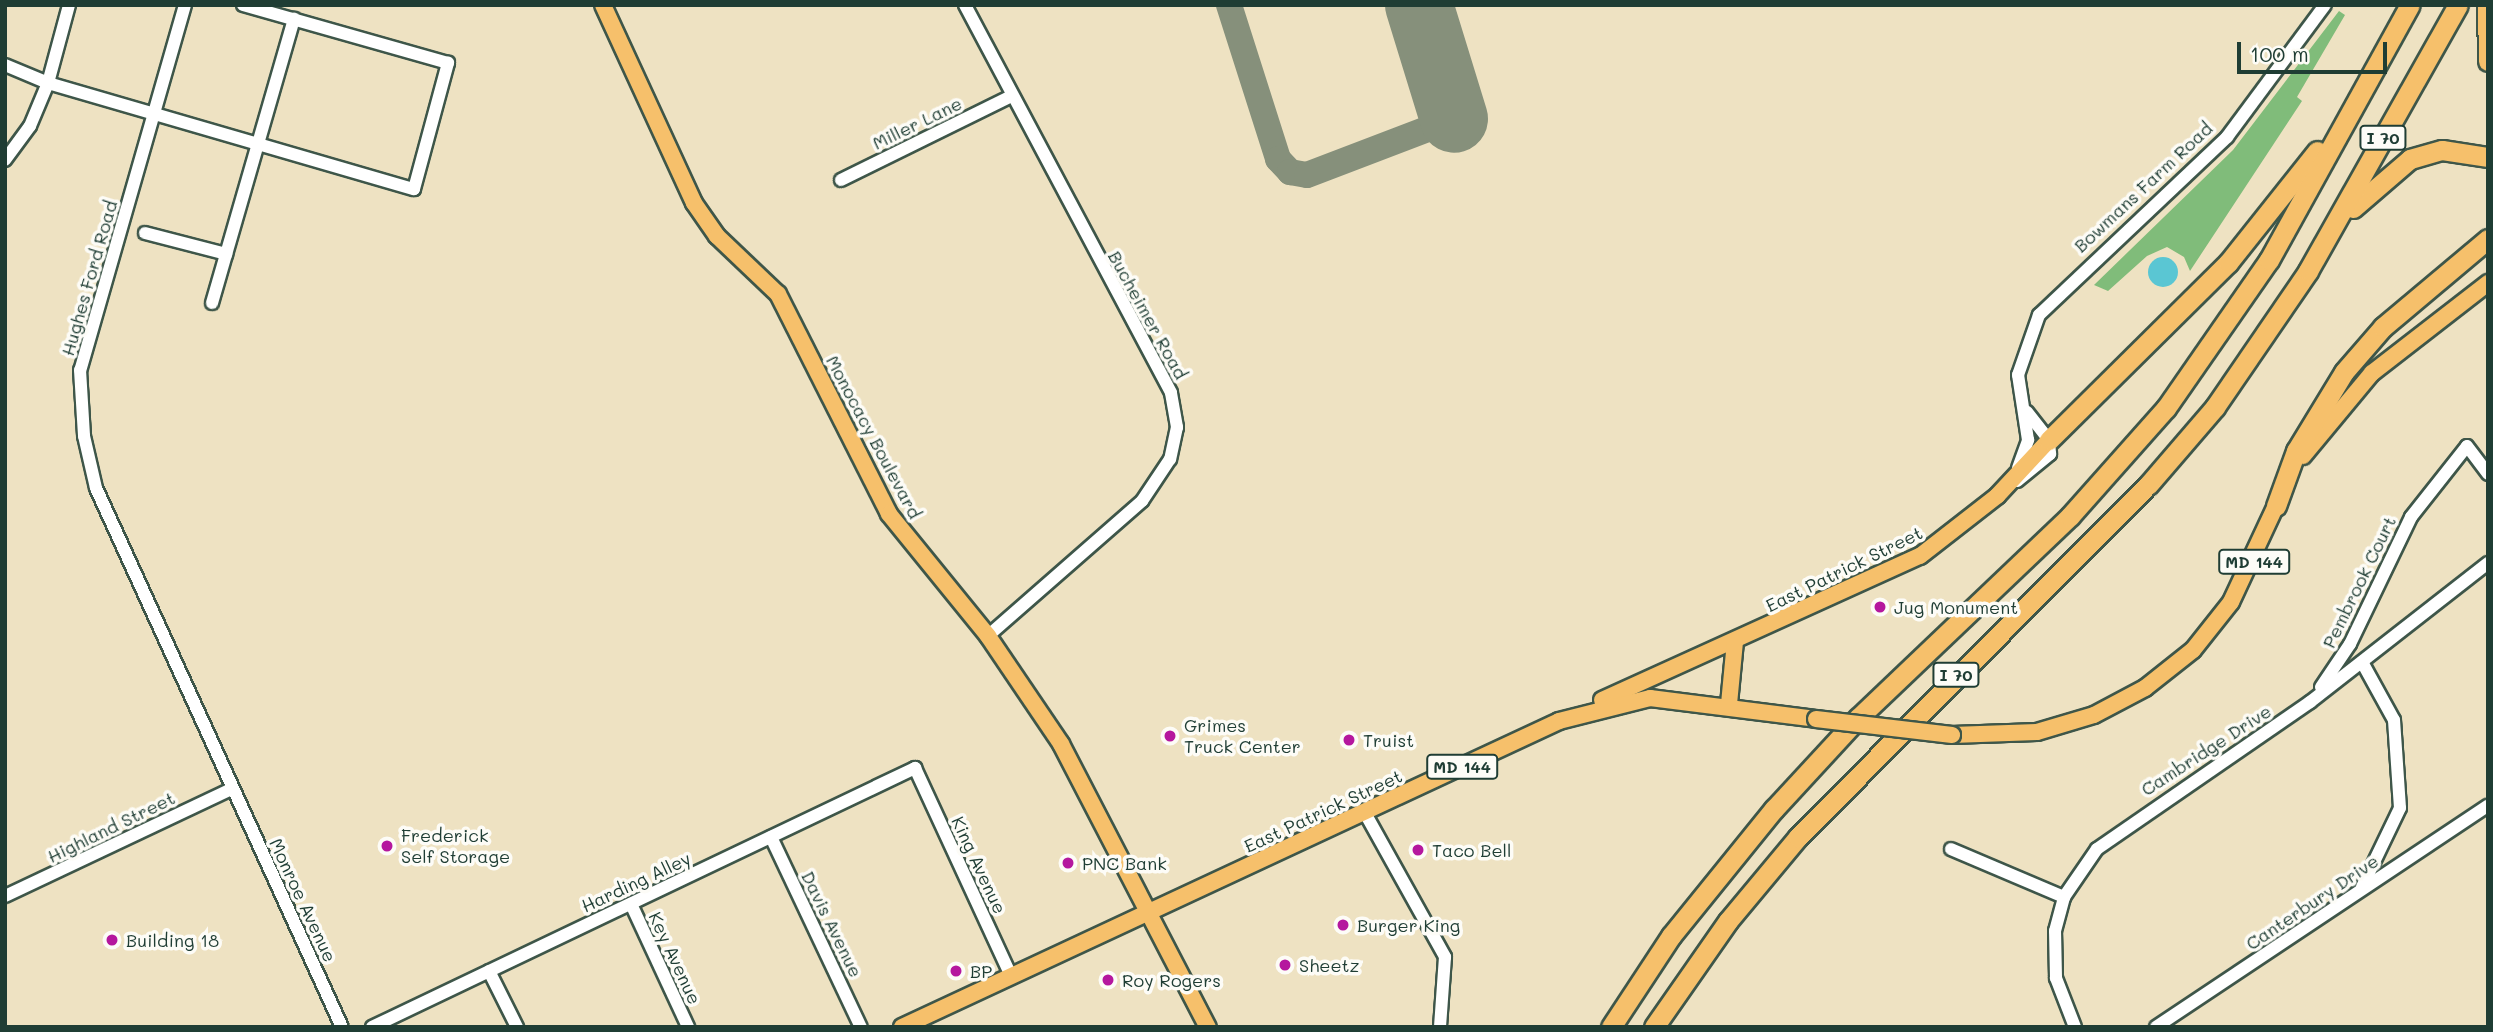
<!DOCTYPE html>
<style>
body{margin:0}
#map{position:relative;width:2493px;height:1032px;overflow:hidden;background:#eee2c2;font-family:Mali,sans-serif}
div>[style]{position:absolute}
.forest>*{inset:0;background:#80bc7a}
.water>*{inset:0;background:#5ac6d3}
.round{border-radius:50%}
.taxiway>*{height:26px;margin:-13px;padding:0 13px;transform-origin:13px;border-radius:13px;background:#86907b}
.runway>*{height:68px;margin:-34px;padding:0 34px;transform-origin:34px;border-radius:34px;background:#86907b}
.roads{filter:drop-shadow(2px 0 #3e5649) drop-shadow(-2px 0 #3e5649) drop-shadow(0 2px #3e5649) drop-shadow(0 -2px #3e5649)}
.minor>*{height:12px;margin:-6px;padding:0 6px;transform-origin:6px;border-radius:6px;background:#fff}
.major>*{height:16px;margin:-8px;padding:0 8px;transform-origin:8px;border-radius:8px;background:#f6c06b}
.highway>*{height:19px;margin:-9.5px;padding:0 9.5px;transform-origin:9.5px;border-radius:9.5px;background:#f6c06b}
.bridges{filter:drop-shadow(2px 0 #3e5649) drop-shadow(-2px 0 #3e5649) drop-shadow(0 2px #3e5649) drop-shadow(0 -2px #3e5649)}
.major-bridge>*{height:16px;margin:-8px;padding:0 8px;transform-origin:8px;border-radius:8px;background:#f6c06b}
.dots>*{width:19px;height:19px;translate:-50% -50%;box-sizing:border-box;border:4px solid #fdfcf7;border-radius:50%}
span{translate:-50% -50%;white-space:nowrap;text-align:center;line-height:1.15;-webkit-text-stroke:7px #fdfcf7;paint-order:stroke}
.shield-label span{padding:2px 5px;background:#fdfcf7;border:2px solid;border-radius:5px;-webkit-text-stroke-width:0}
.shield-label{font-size:16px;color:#1f3d34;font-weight:700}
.street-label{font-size:18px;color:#1f3d34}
.poi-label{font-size:18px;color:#1f3d34}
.left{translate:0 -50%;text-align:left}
.frame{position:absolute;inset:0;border:7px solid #1f3d34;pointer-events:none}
.scale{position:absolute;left:2237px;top:42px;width:150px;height:32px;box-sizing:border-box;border:4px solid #1f3d34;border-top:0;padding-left:9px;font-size:21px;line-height:24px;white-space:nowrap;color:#1f3d34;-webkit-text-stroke:5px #fdfcf7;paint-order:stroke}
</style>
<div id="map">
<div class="forest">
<i style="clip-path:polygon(2339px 11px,2345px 15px,2297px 97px,2302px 101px,2190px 271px,2184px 257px,2167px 247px,2147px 256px,2108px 291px,2094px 285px,2233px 150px)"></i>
</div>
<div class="water">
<i class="round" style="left:2148px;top:257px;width:30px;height:30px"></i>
</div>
<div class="taxiway">
<i style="left:1229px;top:5px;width:162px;rotate:72.3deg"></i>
<i style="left:1278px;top:159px;width:18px;rotate:47deg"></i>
<i style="left:1290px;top:172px;width:17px;rotate:10deg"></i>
<i style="left:1307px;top:175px;width:157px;rotate:-20.9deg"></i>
</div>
<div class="runway">
<i style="left:1419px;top:5px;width:119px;rotate:72.9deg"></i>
</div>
<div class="roads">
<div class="minor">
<i style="left:185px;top:5px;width:380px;rotate:106deg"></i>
<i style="left:80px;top:370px;width:66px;rotate:86.5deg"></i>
<i style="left:84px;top:436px;width:53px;rotate:77deg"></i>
<i style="left:96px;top:488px;width:592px;rotate:65.47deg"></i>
<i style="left:965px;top:5px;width:439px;rotate:62deg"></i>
<i style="left:1171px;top:393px;width:35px;rotate:80deg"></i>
<i style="left:1177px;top:427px;width:33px;rotate:102deg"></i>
<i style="left:1170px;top:459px;width:50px;rotate:123.7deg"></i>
<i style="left:1142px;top:501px;width:205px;rotate:138.8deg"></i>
<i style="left:5px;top:65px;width:47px;rotate:22.7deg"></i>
<i style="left:48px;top:83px;width:81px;rotate:-74.9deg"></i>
<i style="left:5px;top:160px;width:42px;rotate:-53.7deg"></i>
<i style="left:30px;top:126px;width:47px;rotate:-67.3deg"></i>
<i style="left:48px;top:83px;width:381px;rotate:16.2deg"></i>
<i style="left:414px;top:189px;width:131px;rotate:-74.9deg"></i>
<i style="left:448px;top:63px;width:213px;rotate:-164.2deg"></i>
<i style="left:841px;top:180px;width:186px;rotate:-26.2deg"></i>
<i style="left:145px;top:233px;width:84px;rotate:14.5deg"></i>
<i style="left:212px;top:303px;width:296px;rotate:-73.9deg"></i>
<i style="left:2018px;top:468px;width:30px;rotate:-70deg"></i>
<i style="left:2028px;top:440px;width:66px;rotate:-98.7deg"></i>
<i style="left:2018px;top:375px;width:64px;rotate:-70.7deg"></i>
<i style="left:2039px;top:315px;width:259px;rotate:-43.4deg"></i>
<i style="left:2227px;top:137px;width:164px;rotate:-53.4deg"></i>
<i style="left:2017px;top:481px;width:43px;rotate:-39.3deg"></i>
<i style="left:2050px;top:454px;width:14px;rotate:-94deg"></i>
<i style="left:2049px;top:440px;width:36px;rotate:-128deg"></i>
<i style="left:2362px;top:662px;width:66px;rotate:61.1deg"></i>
<i style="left:2394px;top:720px;width:88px;rotate:86.1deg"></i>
<i style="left:2400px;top:808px;width:88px;rotate:115.7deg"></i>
<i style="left:2321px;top:687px;width:52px;rotate:-56deg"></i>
<i style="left:2350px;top:644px;width:141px;rotate:-64.3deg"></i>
<i style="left:2411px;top:517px;width:90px;rotate:-51.7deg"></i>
<i style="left:2467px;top:446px;width:35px;rotate:53deg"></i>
<i style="left:1365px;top:813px;width:165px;rotate:60.9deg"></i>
<i style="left:1445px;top:957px;width:70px;rotate:94.1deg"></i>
<i style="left:771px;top:837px;width:210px;rotate:64.7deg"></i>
<i style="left:1951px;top:849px;width:123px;rotate:23deg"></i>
<i style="left:5px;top:896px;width:250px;rotate:-25.3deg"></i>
<i style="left:631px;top:904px;width:136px;rotate:65.1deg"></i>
<i style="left:489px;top:971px;width:63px;rotate:63.4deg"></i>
<i style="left:372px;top:1027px;width:602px;rotate:-25.5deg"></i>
<i style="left:915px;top:768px;width:229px;rotate:65.2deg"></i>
<i style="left:2075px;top:1027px;width:53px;rotate:-111.2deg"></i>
<i style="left:2056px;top:978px;width:47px;rotate:-91.2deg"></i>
<i style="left:2055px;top:931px;width:35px;rotate:-75deg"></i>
<i style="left:2064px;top:897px;width:58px;rotate:-55.5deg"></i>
<i style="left:2097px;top:849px;width:259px;rotate:-34.6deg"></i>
<i style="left:2310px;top:702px;width:226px;rotate:-38deg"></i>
<i style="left:2156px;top:1027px;width:399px;rotate:-33.7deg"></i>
</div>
<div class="major">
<i style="left:603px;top:5px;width:218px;rotate:65.3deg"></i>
<i style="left:694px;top:203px;width:40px;rotate:55.1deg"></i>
<i style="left:717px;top:236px;width:84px;rotate:43.6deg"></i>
<i style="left:778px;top:294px;width:246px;rotate:63.2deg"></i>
<i style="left:889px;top:514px;width:157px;rotate:50.9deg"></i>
<i style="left:988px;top:636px;width:130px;rotate:55.9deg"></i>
<i style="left:1061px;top:744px;width:319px;rotate:62.6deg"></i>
<i style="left:2303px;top:456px;width:108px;rotate:-50.3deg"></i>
<i style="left:2372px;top:373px;width:147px;rotate:-37.8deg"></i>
<i style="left:1602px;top:700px;width:349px;rotate:-24.4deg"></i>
<i style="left:1920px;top:556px;width:98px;rotate:-37.9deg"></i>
<i style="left:1997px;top:496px;width:76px;rotate:-47.1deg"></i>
<i style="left:1729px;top:704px;width:62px;rotate:-84.5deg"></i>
<i style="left:1952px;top:735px;width:85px;rotate:-2deg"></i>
<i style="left:2037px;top:732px;width:59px;rotate:-16.6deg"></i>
<i style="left:2094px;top:715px;width:58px;rotate:-27.9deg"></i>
<i style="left:2145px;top:688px;width:61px;rotate:-38.4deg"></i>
<i style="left:2193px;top:650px;width:61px;rotate:-51.6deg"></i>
<i style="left:2231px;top:602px;width:116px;rotate:-65deg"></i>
<i style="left:902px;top:1027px;width:725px;rotate:-24.97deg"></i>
<i style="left:1559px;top:721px;width:94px;rotate:-14.2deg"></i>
<i style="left:1650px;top:698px;width:167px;rotate:7.2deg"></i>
</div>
<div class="highway">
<i style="left:2487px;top:5px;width:56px;rotate:89deg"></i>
<i style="left:2353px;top:208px;width:75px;rotate:-40.7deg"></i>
<i style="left:2410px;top:159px;width:33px;rotate:-16deg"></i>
<i style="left:2442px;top:150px;width:47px;rotate:8.7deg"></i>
<i style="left:2049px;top:440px;width:252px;rotate:-44.7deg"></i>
<i style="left:2228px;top:263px;width:143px;rotate:-51.5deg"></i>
<i style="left:2276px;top:506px;width:59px;rotate:-70deg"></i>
<i style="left:2296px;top:451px;width:92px;rotate:-58.7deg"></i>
<i style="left:2344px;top:372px;width:60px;rotate:-49.1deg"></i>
<i style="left:2383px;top:327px;width:137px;rotate:-40deg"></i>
<i style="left:1611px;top:1027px;width:109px;rotate:-56.6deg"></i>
<i style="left:1671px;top:936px;width:164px;rotate:-51deg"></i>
<i style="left:1774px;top:809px;width:124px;rotate:-47.3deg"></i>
<i style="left:1858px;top:718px;width:293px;rotate:-43.6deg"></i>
<i style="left:2070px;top:516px;width:144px;rotate:-48.4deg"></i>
<i style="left:2166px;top:408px;width:180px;rotate:-55.2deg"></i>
<i style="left:2269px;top:260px;width:291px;rotate:-61.1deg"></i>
<i style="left:1654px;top:1027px;width:129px;rotate:-55.1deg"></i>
<i style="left:1728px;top:921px;width:109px;rotate:-50.2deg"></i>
<i style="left:1798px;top:837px;width:496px;rotate:-45.2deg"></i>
<i style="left:2148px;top:485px;width:103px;rotate:-49.3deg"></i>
<i style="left:2215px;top:407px;width:165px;rotate:-55.6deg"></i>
<i style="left:2308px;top:271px;width:305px;rotate:-60.6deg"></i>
</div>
</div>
<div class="bridges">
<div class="major-bridge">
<i style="left:1816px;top:719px;width:137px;rotate:6.7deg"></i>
</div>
</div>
<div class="dots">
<i style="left:1880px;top:607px;background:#b5179e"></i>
<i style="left:1170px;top:736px;background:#b5179e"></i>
<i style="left:1349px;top:740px;background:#b5179e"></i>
<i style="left:387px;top:846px;background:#b5179e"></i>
<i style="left:1418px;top:850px;background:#b5179e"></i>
<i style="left:1068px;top:863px;background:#b5179e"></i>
<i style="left:1343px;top:925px;background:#b5179e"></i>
<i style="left:112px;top:940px;background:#b5179e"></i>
<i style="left:1285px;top:965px;background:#b5179e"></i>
<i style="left:956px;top:971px;background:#b5179e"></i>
<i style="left:1108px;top:980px;background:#b5179e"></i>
</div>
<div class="shield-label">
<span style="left:2383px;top:138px">I 70</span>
<span style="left:2254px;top:562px">MD 144</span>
<span style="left:1956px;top:675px">I 70</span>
<span style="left:1462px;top:767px">MD 144</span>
</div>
<div class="street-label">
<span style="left:917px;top:123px;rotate:-26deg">Miller Lane</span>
<span style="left:2143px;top:187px;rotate:-43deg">Bowmans Farm Road</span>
<span style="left:89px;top:278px;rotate:-74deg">Hughes Ford Road</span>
<span style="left:1148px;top:315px;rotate:61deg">Bucheimer Road</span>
<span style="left:874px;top:437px;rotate:62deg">Monocacy Boulevard</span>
<span style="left:1844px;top:569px;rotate:-26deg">East Patrick Street</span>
<span style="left:2359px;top:582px;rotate:-64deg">Pembrook Court</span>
<span style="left:2206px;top:750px;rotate:-33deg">Cambridge Drive</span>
<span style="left:1323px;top:811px;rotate:-25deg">East Patrick Street</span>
<span style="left:111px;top:827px;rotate:-26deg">Highland Street</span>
<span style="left:979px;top:865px;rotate:65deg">King Avenue</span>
<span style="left:636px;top:882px;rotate:-25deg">Harding Alley</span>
<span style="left:303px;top:900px;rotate:65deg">Monroe Avenue</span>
<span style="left:2312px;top:902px;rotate:-34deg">Canterbury Drive</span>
<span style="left:832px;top:924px;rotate:64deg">Davis Avenue</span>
<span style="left:675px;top:958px;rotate:65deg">Key Avenue</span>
</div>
<div class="poi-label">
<span class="left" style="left:1894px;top:607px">Jug Monument</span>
<span class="left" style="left:1184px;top:736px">Grimes<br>Truck Center</span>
<span class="left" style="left:1363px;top:740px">Truist</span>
<span class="left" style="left:401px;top:846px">Frederick<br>Self Storage</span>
<span class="left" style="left:1432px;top:850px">Taco Bell</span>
<span class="left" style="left:1082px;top:863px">PNC Bank</span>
<span class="left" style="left:1357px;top:925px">Burger King</span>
<span class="left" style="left:126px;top:940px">Building 18</span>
<span class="left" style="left:1299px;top:965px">Sheetz</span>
<span class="left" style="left:970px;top:971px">BP</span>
<span class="left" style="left:1122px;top:980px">Roy Rogers</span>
</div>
<div class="frame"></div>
<div class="scale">100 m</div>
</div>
